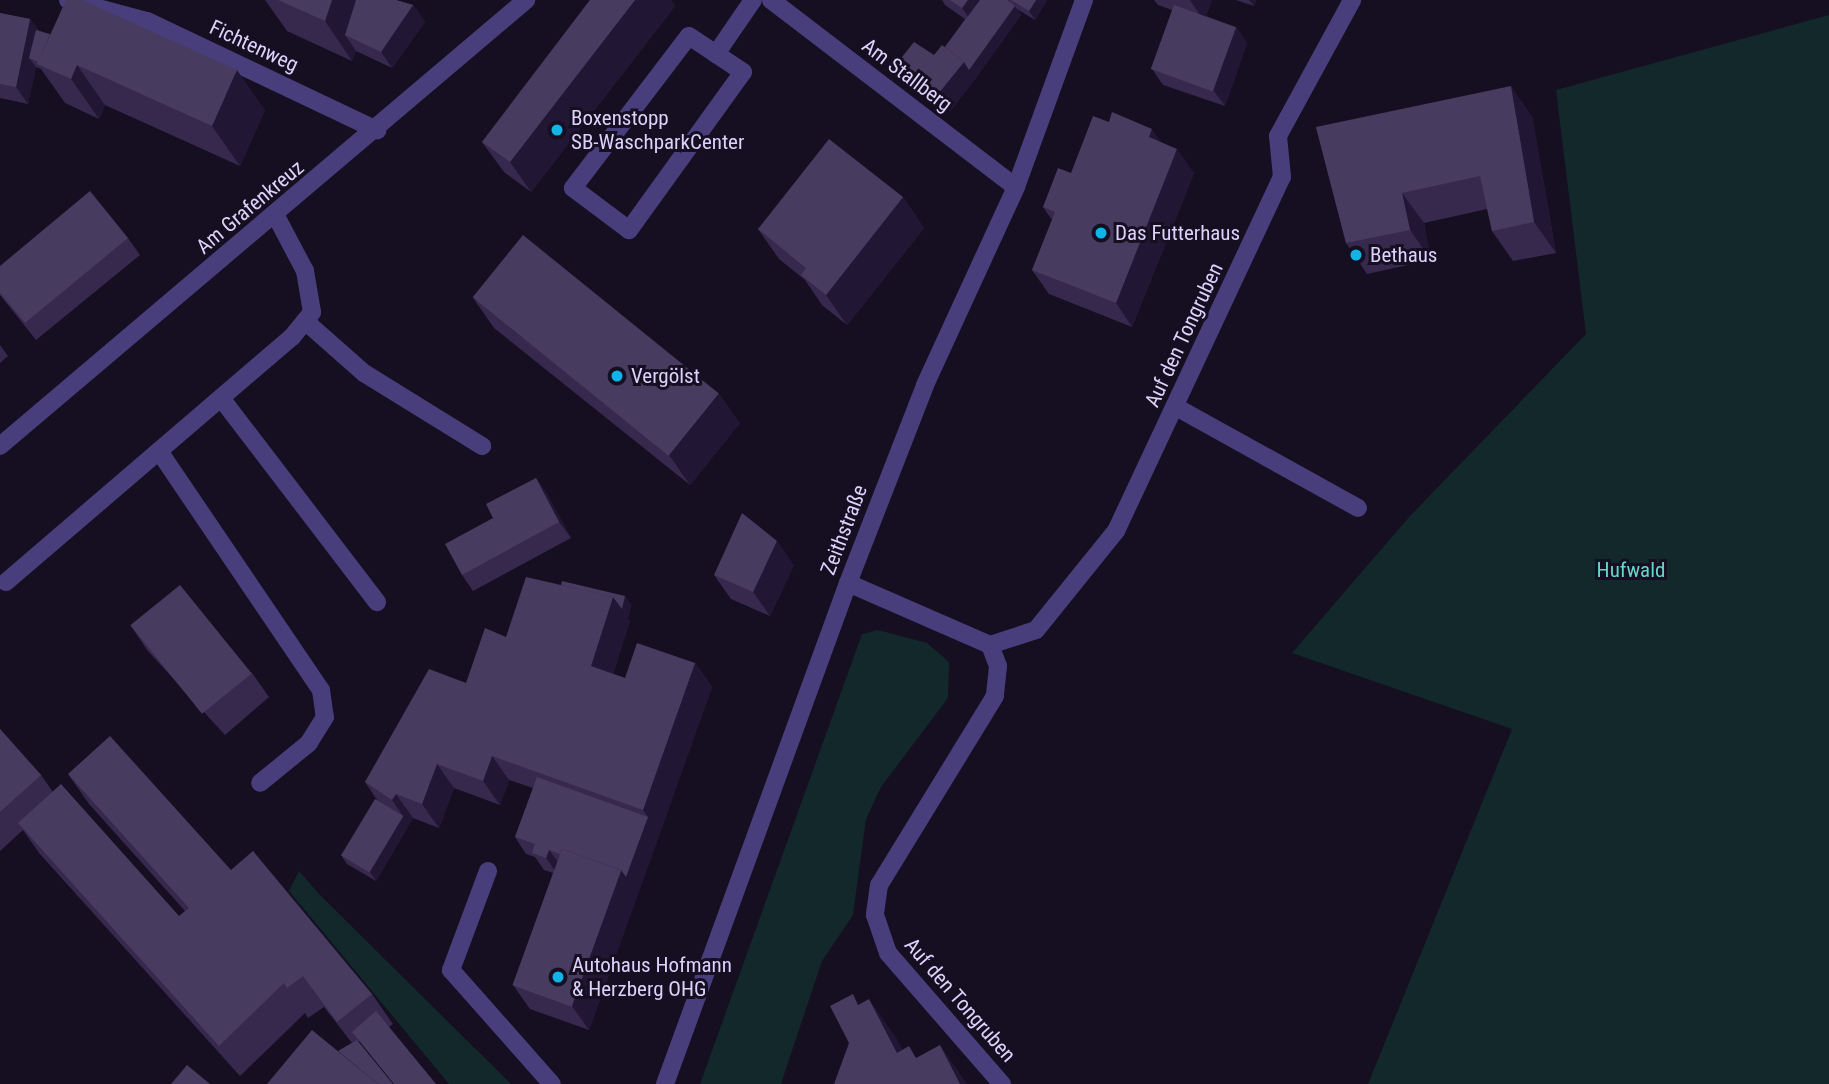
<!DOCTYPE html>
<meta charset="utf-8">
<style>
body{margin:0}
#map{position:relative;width:1829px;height:1084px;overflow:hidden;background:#150f21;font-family:"Roboto Condensed",sans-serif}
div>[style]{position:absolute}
.green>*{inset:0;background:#12282a}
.service>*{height:18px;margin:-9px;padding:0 9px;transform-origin:9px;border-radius:9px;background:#493e7c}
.minor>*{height:18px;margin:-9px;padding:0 9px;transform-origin:9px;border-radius:9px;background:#493e7c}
.tertiary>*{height:18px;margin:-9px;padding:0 9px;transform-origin:9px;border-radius:9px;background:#493e7c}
.wall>*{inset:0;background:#36294d}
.shaded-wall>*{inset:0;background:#211734}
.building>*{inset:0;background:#483b60;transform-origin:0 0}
.dots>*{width:19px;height:19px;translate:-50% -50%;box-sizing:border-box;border:4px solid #150f21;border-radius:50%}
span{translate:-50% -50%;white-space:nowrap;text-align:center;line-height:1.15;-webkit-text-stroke:6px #150f21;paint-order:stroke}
.street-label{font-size:21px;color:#ddd2fc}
.poi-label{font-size:21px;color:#ddd2fc}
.left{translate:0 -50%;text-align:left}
.park-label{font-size:21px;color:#64d6ca}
</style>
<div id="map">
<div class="green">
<i style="clip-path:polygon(1829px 15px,1829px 1084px,1368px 1084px,1512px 729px,1292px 653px,1410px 516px,1586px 334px,1556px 90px)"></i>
<i style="clip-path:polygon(878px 630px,927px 643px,949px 662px,948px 698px,881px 787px,866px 819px,853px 915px,822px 961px,781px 1084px,700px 1084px,862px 634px)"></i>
<i style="clip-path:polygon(299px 871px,319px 894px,511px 1084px,449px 1084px,289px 891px)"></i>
</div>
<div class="service">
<i style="left:689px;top:36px;width:65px;rotate:33.7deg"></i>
<i style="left:743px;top:72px;width:195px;rotate:125.8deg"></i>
<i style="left:629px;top:230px;width:70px;rotate:-143.1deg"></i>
<i style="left:573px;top:188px;width:191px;rotate:-52.7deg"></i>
<i style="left:716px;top:54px;width:65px;rotate:-55.6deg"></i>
<i style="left:305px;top:321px;width:79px;rotate:41.4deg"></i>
<i style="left:364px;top:373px;width:139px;rotate:31.7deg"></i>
<i style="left:221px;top:398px;width:257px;rotate:52.6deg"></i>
<i style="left:1176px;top:407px;width:208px;rotate:29deg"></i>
<i style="left:159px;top:451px;width:289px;rotate:55.9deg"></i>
<i style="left:321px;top:690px;width:27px;rotate:82deg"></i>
<i style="left:325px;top:717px;width:31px;rotate:122deg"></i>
<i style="left:309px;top:743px;width:63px;rotate:140.8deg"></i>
<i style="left:6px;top:582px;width:377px;rotate:-40.6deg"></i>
<i style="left:292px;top:337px;width:32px;rotate:-51deg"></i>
<i style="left:312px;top:312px;width:42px;rotate:-99.7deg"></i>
<i style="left:305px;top:271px;width:64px;rotate:-117.8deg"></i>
<i style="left:488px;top:871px;width:106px;rotate:110.5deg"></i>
<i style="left:451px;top:970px;width:152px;rotate:48.5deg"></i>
</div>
<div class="minor">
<i style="left:68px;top:0;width:82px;rotate:14.9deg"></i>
<i style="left:147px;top:21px;width:255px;rotate:25.4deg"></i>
<i style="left:771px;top:0;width:308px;rotate:37.4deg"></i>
<i style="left:0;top:446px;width:690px;rotate:-40.29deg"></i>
<i style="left:848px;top:583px;width:155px;rotate:23.6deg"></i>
<i style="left:990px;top:645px;width:22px;rotate:69deg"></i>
<i style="left:998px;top:666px;width:30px;rotate:96deg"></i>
<i style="left:995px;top:696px;width:222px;rotate:121.5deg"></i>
<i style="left:879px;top:885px;width:30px;rotate:98deg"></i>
<i style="left:875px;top:915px;width:40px;rotate:71.1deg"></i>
<i style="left:888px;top:953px;width:174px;rotate:49deg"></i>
<i style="left:990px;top:645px;width:48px;rotate:-18.1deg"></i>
<i style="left:1036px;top:630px;width:127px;rotate:-51.1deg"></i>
<i style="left:1116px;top:531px;width:391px;rotate:-64.9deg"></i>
<i style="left:1282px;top:177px;width:41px;rotate:-95.6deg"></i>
<i style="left:1278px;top:136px;width:155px;rotate:-61.4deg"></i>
</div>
<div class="tertiary">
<i style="left:665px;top:1084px;width:533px;rotate:-69.93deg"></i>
<i style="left:848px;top:583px;width:212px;rotate:-68.7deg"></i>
<i style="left:925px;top:385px;width:218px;rotate:-65.3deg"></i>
<i style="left:1016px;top:187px;width:199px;rotate:-70deg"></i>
</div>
<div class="wall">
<i style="clip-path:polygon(265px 0,396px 0,413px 5px,425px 22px,392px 68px,356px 51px,352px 61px,287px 31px)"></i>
<i style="clip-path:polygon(590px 0,671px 0,675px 6px,531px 192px,504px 172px,482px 142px)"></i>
<i style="clip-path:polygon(942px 0,1047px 0,1035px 20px,1017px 9px,1021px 15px,975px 79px,950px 111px,910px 79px,898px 62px,934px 55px,945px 47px,965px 19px,945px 5px)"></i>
<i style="clip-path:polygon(1154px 0,1212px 0,1206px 16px,1236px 27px,1247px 43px,1225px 106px,1163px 85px,1152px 69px,1172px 10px,1158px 5px)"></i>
<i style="clip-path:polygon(1236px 0,1256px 0,1254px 6px)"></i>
<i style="clip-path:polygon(0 13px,30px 19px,39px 31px,265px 110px,240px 166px,105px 105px,99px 119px,65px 103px,41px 69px,36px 67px,28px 104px,0 98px)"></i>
<i style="clip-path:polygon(1532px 116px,1556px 253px,1513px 261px,1492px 231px,1487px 209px,1424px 223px,1431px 260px,1367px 274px,1346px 243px,1316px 127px)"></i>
<i style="clip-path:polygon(1162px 143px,1194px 173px,1132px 327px,1049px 294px,1032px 270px,1052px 220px,1043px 207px,1071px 173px)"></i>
<i style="clip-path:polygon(903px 197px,924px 228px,847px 325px,822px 305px,805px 280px,779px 259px,758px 229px)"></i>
<i style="clip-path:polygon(128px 238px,140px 255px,36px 340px,0 295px,0 266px)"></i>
<i style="clip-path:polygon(473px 298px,740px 423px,690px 485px,494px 328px)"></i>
<i style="clip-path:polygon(0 345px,8px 356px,0 363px)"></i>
<i style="clip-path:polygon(536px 478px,547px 494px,571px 538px,473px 591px,462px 575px,493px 518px)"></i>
<i style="clip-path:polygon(794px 565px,770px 616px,731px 599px,714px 575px)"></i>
<i style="clip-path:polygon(561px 585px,625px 596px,631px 605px,628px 618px,630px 621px,613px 674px,625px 678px,695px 663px,712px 687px,589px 1030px,530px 1009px,513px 985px,553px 873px,544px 870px,535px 857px,526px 854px,515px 837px,533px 788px,509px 780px,500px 805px,454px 788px,439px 828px,413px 818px,376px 881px,347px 864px,341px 855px,377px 800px,365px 782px,466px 683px,506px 637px)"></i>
<i style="clip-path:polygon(131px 626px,252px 673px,269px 697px,225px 735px,147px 650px)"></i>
<i style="clip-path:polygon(0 729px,41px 775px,53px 792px,179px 916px,185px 911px,89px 804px,68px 774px,231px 870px,372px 994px,393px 1024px,389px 1027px,338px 1051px,352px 1043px,324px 1007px,308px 1018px,305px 1013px,240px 1076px,39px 853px,23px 830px,0 851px)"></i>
</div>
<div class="shaded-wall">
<i style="clip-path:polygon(332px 0,365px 0,345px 35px,356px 51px,352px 61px,325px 21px)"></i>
<i style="clip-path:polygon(635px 0,671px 0,675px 6px,531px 192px,510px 162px)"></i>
<i style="clip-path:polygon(968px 0,992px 0,974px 25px,962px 8px)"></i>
<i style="clip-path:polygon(1036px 0,1047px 0,1035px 20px,1029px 11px)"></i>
<i style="clip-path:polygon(1190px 0,1212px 0,1204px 21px)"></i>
<i style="clip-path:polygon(1249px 0,1256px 0,1254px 6px)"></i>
<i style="clip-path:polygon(413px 5px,425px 22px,392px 68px,381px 52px)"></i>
<i style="clip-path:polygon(1015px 6px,1021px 15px,975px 79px,950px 111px,938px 94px,964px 62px)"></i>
<i style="clip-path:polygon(30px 19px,42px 36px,29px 58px,36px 67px,28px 104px,16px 87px)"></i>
<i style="clip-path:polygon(1236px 27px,1247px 43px,1225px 106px,1213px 90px)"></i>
<i style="clip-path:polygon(77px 65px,105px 105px,99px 119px,71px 79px)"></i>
<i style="clip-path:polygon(237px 70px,265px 110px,240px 166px,212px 126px)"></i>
<i style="clip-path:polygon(1511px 86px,1532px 116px,1556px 253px,1534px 222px)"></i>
<i style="clip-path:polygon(1152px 129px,1169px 153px,1149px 137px)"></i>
<i style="clip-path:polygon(1177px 149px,1194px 173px,1132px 327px,1116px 303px)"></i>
<i style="clip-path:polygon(1402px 193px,1424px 223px,1431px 260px,1410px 230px)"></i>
<i style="clip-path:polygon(903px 197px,924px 228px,847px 325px,826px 295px)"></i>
<i style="clip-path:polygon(719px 393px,740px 423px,690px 485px,669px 455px)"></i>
<i style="clip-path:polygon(536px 478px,547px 494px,571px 538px,559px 522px)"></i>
<i style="clip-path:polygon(777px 541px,794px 565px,770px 616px,753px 592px)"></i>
<i style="clip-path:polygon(625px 596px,631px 605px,628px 618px,630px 621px,608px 690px,591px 666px,613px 597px)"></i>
<i style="clip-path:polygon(695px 663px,712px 687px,660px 834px,643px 810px)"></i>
<i style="clip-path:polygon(492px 756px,509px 780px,500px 805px,483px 781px)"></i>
<i style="clip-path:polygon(437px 764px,454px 788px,439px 828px,422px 804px)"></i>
<i style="clip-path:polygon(396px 794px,413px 818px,376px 881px,370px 872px,403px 816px,392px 800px)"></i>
<i style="clip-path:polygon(648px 817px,660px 834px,589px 1030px,572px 1006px,621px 870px)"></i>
<i style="clip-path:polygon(549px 850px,561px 866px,558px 875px,546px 858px)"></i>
<i style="clip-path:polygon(869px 999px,897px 1039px,920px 1084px,897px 1053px)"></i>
<i style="clip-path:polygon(940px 1045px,967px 1084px,960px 1084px)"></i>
</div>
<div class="building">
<i style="clip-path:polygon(66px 0,82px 0,237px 70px,212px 126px,77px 65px,71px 79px,37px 64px)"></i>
<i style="clip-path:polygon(278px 0,332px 0,325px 21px)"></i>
<i style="clip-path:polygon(356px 0,396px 0,413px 5px,381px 52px,345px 35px)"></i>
<i style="clip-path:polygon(590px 0,635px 0,510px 162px,482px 142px)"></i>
<i style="clip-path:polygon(950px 0,968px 0,962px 8px)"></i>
<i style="clip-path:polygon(980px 0,1007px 0,1015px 6px,969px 70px,964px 62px,945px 47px)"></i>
<i style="clip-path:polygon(1011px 0,1036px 0,1029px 11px)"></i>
<i style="left:1174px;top:5px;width:66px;height:68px;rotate:20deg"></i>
<i style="clip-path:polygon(0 13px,30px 19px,16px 87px,0 84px)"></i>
<i style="clip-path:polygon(36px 30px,50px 34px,38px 62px,29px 58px)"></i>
<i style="clip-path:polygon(914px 42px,934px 55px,942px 45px,964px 62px,938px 94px,898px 62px)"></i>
<i style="clip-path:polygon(1511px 86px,1534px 222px,1492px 231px,1480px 176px,1402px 193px,1410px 230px,1346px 243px,1316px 127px)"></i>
<i style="clip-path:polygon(1112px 112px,1152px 129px,1149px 137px,1177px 149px,1116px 303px,1032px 270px,1055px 212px,1043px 207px,1058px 168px,1071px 173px,1093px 116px,1109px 122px)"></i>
<i style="clip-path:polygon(829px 139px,903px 197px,826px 295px,801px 275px,806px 268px,758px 229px)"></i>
<i style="clip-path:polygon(90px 191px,128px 238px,25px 323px,0 293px,0 266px)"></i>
<i style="left:523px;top:235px;width:252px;height:80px;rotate:39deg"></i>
<i style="clip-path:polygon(536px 478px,559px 522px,462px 575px,445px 544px,493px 518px,486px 504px)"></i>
<i style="clip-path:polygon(742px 513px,777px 541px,753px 592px,714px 575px)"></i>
<i style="clip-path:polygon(526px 577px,613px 597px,591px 666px,625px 678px,637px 643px,695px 663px,643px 810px,492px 756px,483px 781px,437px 764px,422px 804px,396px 794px,392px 800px,365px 782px,429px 669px,466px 683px,485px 628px,506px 637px)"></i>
<i style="clip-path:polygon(562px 581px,625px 596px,622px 609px,613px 597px,561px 585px)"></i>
<i style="left:180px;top:585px;width:114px;height:64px;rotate:51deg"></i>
<i style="clip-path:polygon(0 729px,41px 775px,0 812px)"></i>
<i style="clip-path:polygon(110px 736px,231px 870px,253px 851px,372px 994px,337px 1022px,303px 976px,287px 988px,284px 983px,219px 1046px,18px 823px,61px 784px,179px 916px,189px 908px,68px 774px)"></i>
<i style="clip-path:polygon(537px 777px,648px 817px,626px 877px,621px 870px,562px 849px,560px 854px,549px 850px,546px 858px,532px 853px,535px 844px,515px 837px)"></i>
<i style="left:375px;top:799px;width:33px;height:66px;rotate:31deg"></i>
<i style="left:562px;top:849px;width:63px;height:145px;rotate:20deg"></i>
<i style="clip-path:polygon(853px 994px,858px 1005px,869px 999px,897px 1053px,909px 1046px,916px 1058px,940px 1045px,960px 1084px,834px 1084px,849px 1043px,830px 1006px)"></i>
<i style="clip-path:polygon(376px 1011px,436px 1084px,394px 1084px,352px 1032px)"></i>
<i style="clip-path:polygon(312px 1030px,378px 1084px,267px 1084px)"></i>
<i style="clip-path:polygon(357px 1040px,393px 1084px,378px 1084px,338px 1051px)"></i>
<i style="clip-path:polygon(187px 1065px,210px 1084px,171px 1084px)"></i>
</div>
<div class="dots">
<i style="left:557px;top:130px;background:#12b4e8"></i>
<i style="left:1101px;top:233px;background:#12b4e8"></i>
<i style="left:1356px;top:255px;background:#12b4e8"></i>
<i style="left:617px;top:376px;background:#12b4e8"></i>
<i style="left:558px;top:977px;background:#12b4e8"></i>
</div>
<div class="street-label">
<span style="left:254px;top:46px;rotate:25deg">Fichtenweg</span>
<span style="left:907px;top:75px;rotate:37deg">Am Stallberg</span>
<span style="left:250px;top:207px;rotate:-40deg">Am Grafenkreuz</span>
<span style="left:1184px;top:335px;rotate:-65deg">Auf den Tongruben</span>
<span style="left:844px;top:530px;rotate:-69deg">Zeithstraße</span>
<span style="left:960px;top:1000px;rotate:49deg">Auf den Tongruben</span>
</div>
<div class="poi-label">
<span class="left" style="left:571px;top:130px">Boxenstopp<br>SB-WaschparkCenter</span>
<span class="left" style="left:1115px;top:233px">Das Futterhaus</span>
<span class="left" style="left:1370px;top:255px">Bethaus</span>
<span class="left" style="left:631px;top:376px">Vergölst</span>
<span class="left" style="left:572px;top:977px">Autohaus Hofmann<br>&amp; Herzberg OHG</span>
</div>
<div class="park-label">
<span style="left:1631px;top:570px">Hufwald</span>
</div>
</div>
